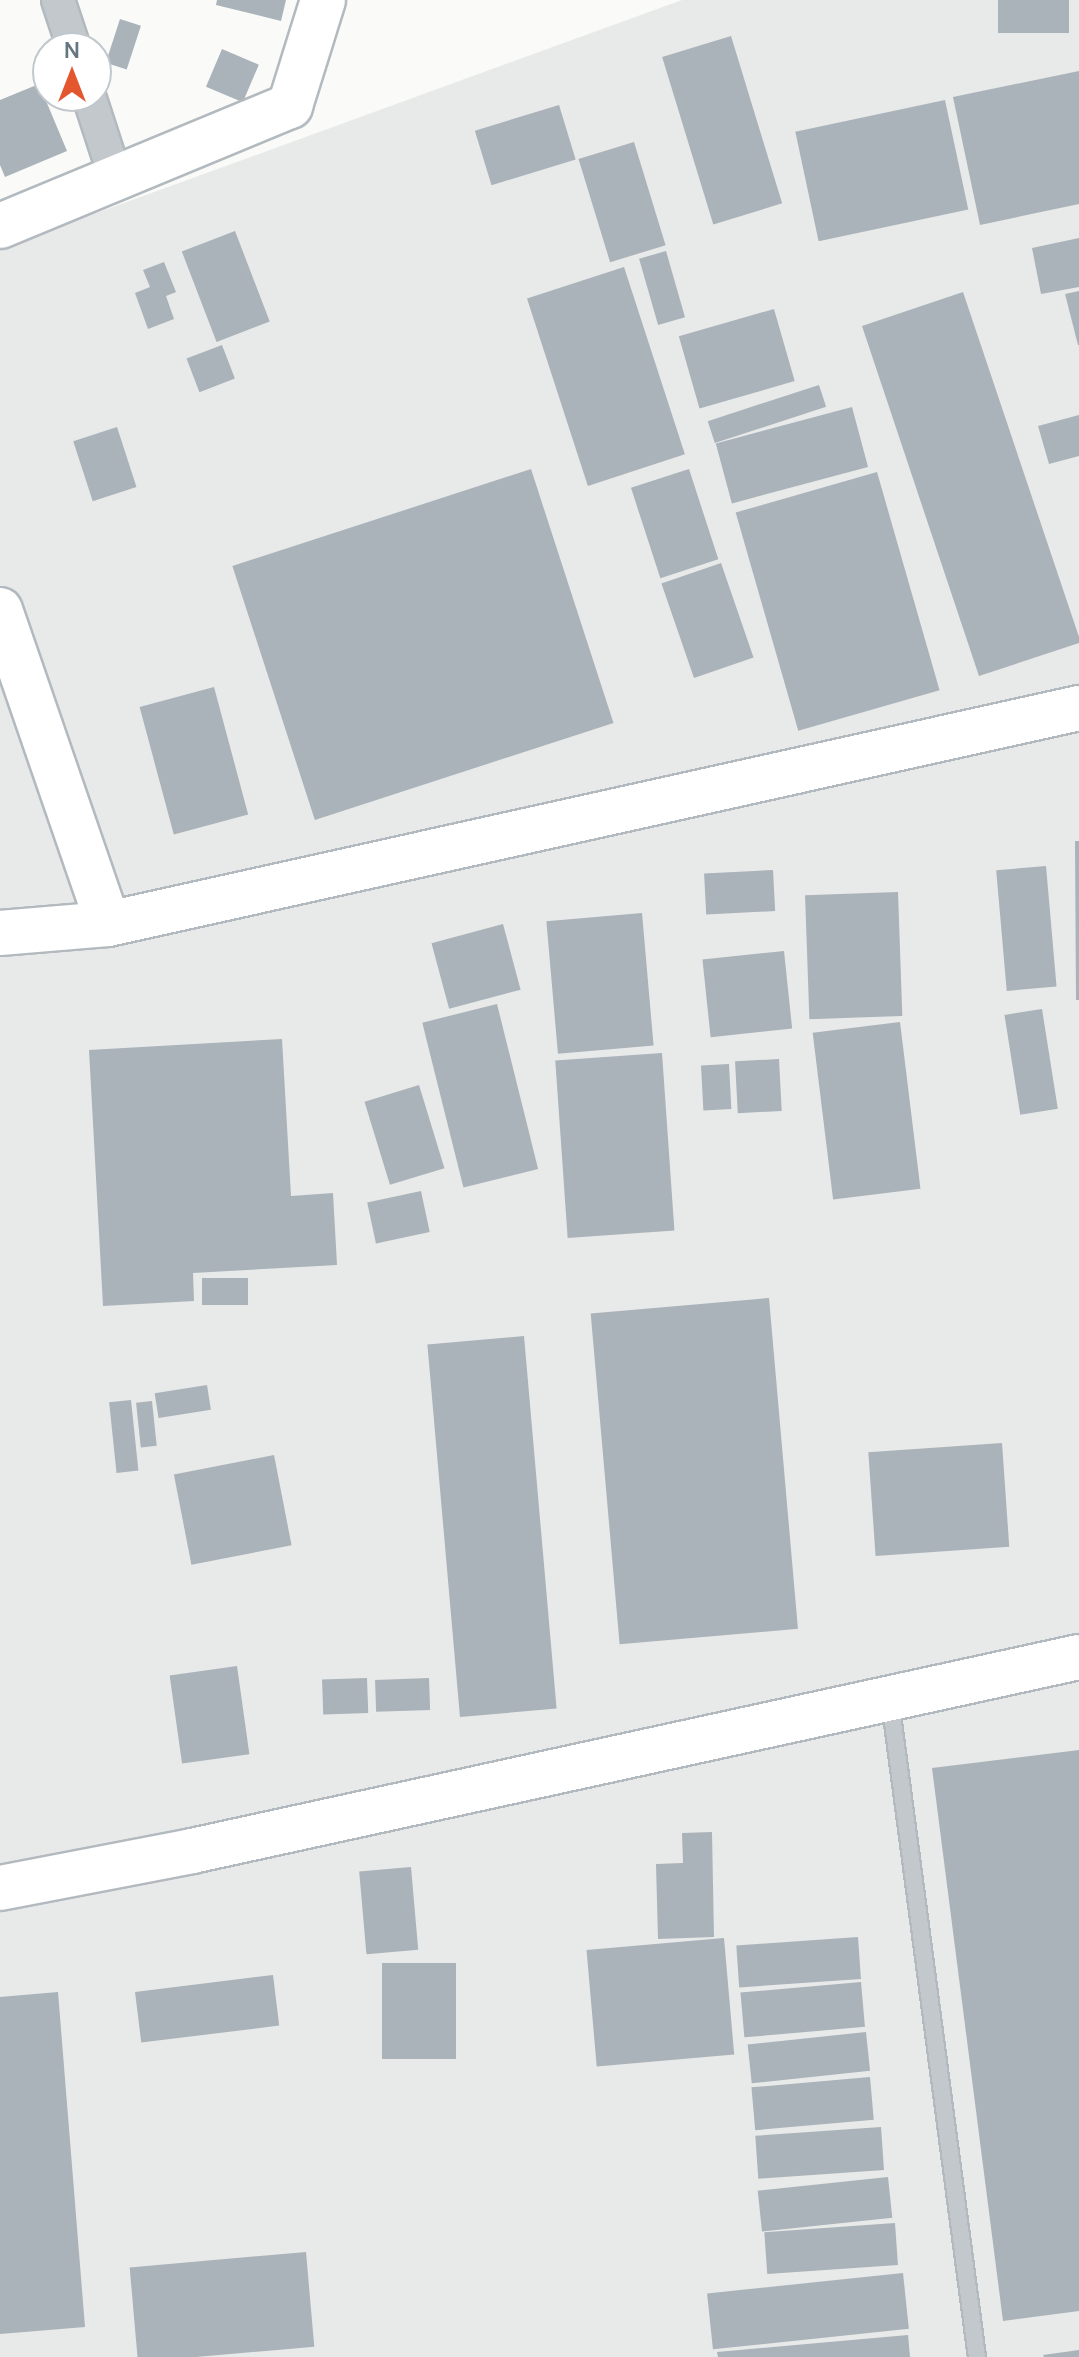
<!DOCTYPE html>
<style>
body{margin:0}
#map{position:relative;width:1079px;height:2357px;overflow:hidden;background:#fafaf8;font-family:Manrope,sans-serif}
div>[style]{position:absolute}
.built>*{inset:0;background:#e8e9e9}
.building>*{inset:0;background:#aab3b9;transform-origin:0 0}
.roads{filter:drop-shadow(2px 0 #b3babf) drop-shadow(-2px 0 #b3babf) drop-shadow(0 2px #b3babf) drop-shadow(0 -2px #b3babf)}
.lane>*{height:16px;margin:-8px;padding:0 8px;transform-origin:8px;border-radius:8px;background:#c3c8cc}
.street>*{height:32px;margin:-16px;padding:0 16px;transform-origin:16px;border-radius:16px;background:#c3c8cc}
.secondary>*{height:44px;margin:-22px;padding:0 22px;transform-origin:22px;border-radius:22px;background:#fff}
span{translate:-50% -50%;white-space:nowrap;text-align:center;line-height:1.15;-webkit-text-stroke:8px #fff;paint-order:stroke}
.north{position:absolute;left:32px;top:32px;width:80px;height:80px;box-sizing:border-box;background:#fff;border:2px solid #c1c8cd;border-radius:50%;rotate:0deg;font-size:22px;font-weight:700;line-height:32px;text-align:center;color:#657683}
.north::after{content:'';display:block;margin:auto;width:28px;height:36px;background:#e4572e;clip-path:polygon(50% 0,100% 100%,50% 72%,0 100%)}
</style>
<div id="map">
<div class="built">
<i style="clip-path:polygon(682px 0,1079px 0,1079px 2357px,0 2357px,0 248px)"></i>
</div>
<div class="building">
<i style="clip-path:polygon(217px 0,286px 0,281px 21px,216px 5px)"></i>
<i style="left:998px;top:0;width:71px;height:33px"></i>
<i style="left:120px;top:19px;width:22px;height:46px;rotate:18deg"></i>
<i style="left:731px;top:36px;width:175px;height:72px;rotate:73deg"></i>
<i style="left:222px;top:49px;width:40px;height:41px;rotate:23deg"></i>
<i style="clip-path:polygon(1079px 71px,1079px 204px,980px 225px,953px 97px)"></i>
<i style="clip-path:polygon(39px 84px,67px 151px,5px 177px,0 165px,0 100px)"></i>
<i style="left:945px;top:100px;width:112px;height:153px;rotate:78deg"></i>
<i style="left:559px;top:105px;width:57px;height:88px;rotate:73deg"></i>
<i style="left:634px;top:142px;width:108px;height:58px;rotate:73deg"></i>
<i style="left:235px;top:231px;width:97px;height:57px;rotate:69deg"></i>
<i style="clip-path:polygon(1079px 238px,1079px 287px,1041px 294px,1032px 248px)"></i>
<i style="left:666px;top:251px;width:69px;height:28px;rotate:74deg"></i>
<i style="clip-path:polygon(164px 262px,176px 292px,166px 296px,174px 319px,148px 329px,135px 293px,150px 287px,143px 270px)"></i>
<i style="left:624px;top:267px;width:197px;height:102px;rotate:72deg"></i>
<i style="clip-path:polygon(1079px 291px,1079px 345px,1078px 345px,1065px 294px)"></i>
<i style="clip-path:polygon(963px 292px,1079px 637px,1079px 643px,979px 676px,862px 326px)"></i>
<i style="left:774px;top:309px;width:75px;height:99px;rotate:74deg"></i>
<i style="left:222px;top:345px;width:36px;height:38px;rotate:69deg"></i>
<i style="left:819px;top:385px;width:23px;height:117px;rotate:72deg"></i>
<i style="left:852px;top:407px;width:62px;height:141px;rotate:75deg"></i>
<i style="clip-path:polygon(1079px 415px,1079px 456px,1049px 464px,1038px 426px)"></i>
<i style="left:117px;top:427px;width:63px;height:46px;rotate:72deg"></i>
<i style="left:531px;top:469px;width:267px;height:314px;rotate:72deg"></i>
<i style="left:689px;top:469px;width:95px;height:61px;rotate:72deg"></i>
<i style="left:877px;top:472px;width:227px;height:147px;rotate:74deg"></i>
<i style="left:721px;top:563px;width:100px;height:63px;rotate:71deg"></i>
<i style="left:214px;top:687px;width:132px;height:77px;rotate:75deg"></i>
<i style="clip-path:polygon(1075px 841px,1079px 841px,1079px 1000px,1076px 1000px)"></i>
<i style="left:1046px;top:866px;width:121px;height:50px;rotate:85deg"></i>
<i style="left:773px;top:870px;width:41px;height:69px;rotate:87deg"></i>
<i style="left:898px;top:892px;width:124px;height:93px;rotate:88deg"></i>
<i style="left:642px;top:913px;width:133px;height:96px;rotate:85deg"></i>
<i style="left:503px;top:924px;width:68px;height:74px;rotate:75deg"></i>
<i style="left:784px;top:951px;width:78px;height:82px;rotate:84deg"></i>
<i style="left:497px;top:1004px;width:170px;height:77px;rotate:76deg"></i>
<i style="left:1042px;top:1009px;width:101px;height:38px;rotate:81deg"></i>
<i style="left:900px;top:1022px;width:168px;height:88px;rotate:83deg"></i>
<i style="clip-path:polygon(282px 1039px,291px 1196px,333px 1193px,337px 1265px,193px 1273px,194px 1301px,103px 1306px,89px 1050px)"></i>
<i style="left:662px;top:1053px;width:178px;height:107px;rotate:86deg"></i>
<i style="left:779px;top:1059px;width:52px;height:44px;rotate:87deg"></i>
<i style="left:729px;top:1064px;width:45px;height:28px;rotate:87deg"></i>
<i style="left:419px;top:1085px;width:87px;height:57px;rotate:73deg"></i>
<i style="left:421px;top:1191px;width:42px;height:55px;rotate:78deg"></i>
<i style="left:202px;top:1278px;width:46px;height:27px"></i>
<i style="left:769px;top:1298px;width:332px;height:179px;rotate:85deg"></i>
<i style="left:524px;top:1336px;width:374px;height:97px;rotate:85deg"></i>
<i style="left:207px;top:1385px;width:25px;height:53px;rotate:81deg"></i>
<i style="left:131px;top:1400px;width:71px;height:22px;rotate:84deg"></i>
<i style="left:152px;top:1401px;width:45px;height:16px;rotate:84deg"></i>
<i style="left:1002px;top:1443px;width:104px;height:134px;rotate:86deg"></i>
<i style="left:274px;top:1455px;width:92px;height:102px;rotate:79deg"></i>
<i style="left:237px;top:1666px;width:89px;height:68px;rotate:82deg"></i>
<i style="left:367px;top:1678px;width:35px;height:45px;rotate:88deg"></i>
<i style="left:429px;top:1678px;width:32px;height:54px;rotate:88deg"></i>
<i style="clip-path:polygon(1079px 1750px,1079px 2311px,1003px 2321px,932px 1768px)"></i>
<i style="clip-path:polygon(712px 1832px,714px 1937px,658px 1939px,656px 1864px,683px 1863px,682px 1833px)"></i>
<i style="left:411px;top:1867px;width:83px;height:52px;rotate:85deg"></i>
<i style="left:858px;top:1937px;width:42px;height:122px;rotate:86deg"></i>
<i style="left:724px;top:1938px;width:117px;height:138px;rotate:85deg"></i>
<i style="left:382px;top:1963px;width:74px;height:96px"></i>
<i style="left:273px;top:1975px;width:51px;height:139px;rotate:83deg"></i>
<i style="left:861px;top:1982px;width:45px;height:121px;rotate:85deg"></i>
<i style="clip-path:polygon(58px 1992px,85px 2327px,0 2334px,0 1997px)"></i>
<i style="left:866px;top:2032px;width:39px;height:119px;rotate:84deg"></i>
<i style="left:870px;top:2077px;width:43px;height:119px;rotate:85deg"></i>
<i style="left:881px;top:2127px;width:43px;height:126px;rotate:86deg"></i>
<i style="left:888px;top:2177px;width:41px;height:131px;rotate:84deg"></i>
<i style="left:895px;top:2223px;width:42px;height:131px;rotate:86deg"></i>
<i style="left:306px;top:2252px;width:95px;height:177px;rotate:85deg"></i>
<i style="left:903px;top:2273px;width:56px;height:197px;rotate:84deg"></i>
<i style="clip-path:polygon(908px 2335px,910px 2357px,718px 2357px,717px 2352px)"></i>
<i style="clip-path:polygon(1079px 2350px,1079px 2357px,1044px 2357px,1043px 2355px)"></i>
</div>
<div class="roads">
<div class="lane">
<i style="left:890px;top:1700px;width:663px;rotate:82.46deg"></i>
</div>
<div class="street">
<i style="left:58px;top:0;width:51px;rotate:71.6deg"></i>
<i style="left:89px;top:96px;width:84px;rotate:72deg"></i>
</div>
<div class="secondary">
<i style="left:0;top:226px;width:314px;rotate:-22.5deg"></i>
<i style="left:290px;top:106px;width:111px;rotate:-72.7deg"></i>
<i style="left:0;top:610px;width:332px;rotate:71deg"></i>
<i style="left:0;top:933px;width:108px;rotate:-4.8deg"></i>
<i style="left:108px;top:924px;width:995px;rotate:-12.54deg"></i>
<i style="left:0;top:1888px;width:196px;rotate:-10.9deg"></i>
<i style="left:192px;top:1851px;width:908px;rotate:-12.34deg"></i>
</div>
</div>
<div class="north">N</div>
</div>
